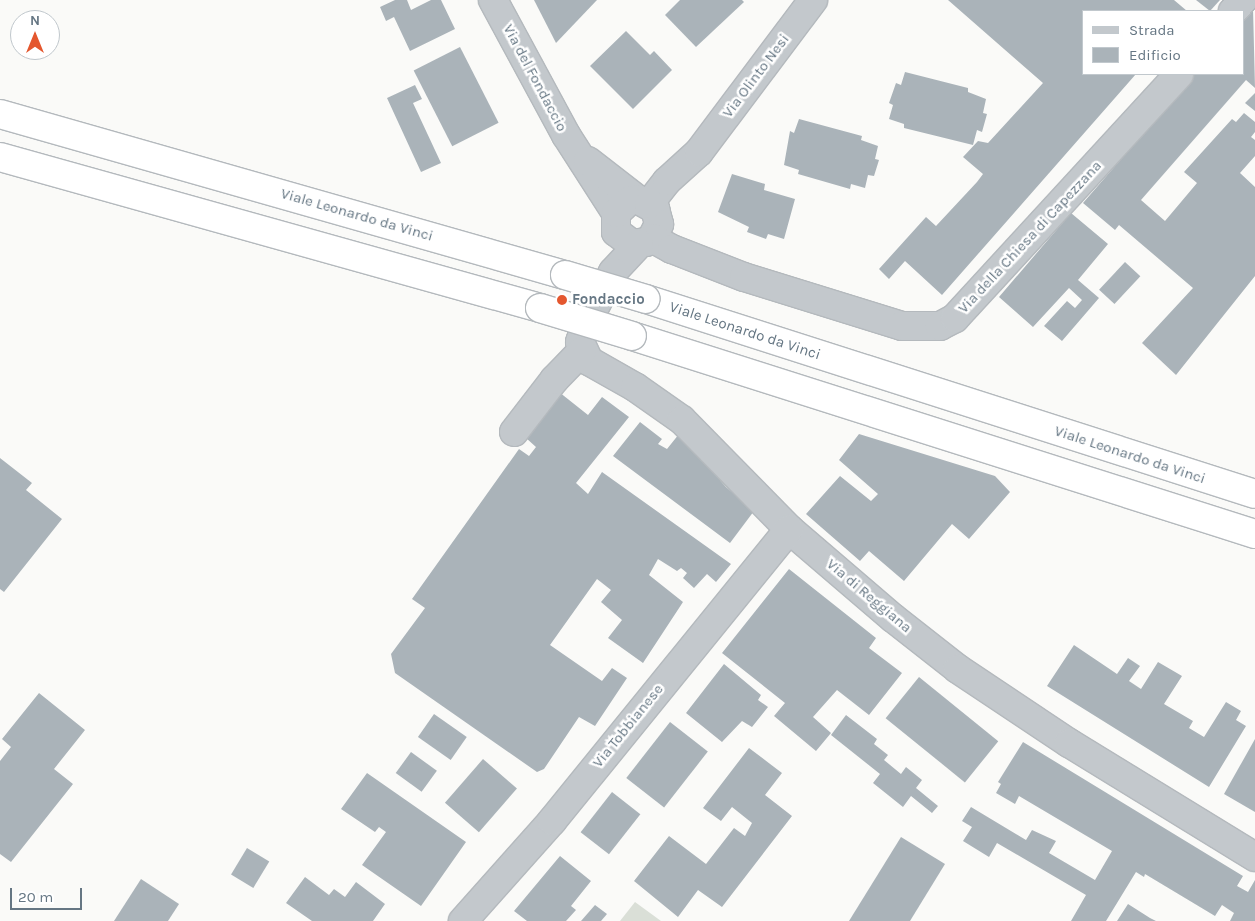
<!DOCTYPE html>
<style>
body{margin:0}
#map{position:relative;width:1255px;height:921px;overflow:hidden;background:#fafaf8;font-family:Karla,sans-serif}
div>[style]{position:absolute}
.green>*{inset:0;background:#dadfd7}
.building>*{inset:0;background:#aab3b9;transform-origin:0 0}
.roads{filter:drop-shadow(1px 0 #b4b9bd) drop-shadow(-1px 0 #b4b9bd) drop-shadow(0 1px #b4b9bd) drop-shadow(0 -1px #b4b9bd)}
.minor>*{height:28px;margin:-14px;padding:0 14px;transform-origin:14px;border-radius:14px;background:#c3c8cc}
.highway>*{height:28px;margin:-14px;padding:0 14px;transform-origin:14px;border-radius:14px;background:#fff}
.bridges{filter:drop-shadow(1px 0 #b4b9bd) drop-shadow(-1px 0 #b4b9bd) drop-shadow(0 1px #b4b9bd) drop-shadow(0 -1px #b4b9bd)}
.highway-bridge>*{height:28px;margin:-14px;padding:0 14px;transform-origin:14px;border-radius:14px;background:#fff}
.dots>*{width:14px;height:14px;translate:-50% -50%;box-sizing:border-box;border:2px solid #fff;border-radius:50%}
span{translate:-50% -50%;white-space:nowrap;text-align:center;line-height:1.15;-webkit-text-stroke:5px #fff;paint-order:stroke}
.street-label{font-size:15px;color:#657683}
.poi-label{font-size:15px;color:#657683;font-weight:700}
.left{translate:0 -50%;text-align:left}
.legend{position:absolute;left:1082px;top:10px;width:162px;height:65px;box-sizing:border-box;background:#fff;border:1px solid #c1c8cd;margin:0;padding:6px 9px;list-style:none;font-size:15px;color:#657683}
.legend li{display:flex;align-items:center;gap:10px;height:25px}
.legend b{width:25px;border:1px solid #c1c8cd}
.north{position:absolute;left:10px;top:10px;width:50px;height:50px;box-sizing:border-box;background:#fff;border:1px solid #c1c8cd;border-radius:50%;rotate:0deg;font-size:14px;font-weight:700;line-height:20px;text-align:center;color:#657683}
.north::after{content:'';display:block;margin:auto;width:18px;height:22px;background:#e4572e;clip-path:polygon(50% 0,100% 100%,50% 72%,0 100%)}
.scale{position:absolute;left:10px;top:888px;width:72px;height:22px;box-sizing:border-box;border:2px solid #657683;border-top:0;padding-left:6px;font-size:15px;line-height:18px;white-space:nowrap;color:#657683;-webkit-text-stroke:4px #fff;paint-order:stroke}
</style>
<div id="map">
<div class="green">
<i style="clip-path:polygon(635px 902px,661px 921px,620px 921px)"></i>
</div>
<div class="building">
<i style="clip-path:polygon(395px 0,407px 0,411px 10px,431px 0,441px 0,455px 29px,410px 51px,394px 17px,386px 21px,380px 7px)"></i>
<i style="clip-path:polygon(534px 0,597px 0,556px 43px)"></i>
<i style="clip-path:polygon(680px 0,742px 0,744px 2px,696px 47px,665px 15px)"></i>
<i style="clip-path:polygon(948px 0,1174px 0,1187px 11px,1084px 11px,1084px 74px,1136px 74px,942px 295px,905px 261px,889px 279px,879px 269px,926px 217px,936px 226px,977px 182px,983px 174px,963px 157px,978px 141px,988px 143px,1043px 83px)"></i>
<i style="clip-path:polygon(1196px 0,1220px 0,1210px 11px)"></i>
<i style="clip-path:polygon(1253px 8px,1255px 88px,1246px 80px,1141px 200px,1165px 221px,1197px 183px,1184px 172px,1232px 119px,1236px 122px,1244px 113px,1255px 122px,1255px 132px,1251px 137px,1255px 140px,1255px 156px,1240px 173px,1255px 187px,1255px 276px,1176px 375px,1142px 343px,1193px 288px,1119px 225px,1115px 230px,1083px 203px,1195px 74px,1244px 74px,1244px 18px)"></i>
<i style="clip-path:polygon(626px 31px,650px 55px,654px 51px,672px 70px,633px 109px,590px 66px)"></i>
<i style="left:460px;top:47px;width:85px;height:52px;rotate:63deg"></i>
<i style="clip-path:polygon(905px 72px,968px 88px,968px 92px,986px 99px,983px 113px,987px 114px,982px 132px,977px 130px,973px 145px,904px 128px,904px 124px,889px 119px,893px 105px,889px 103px,896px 83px,901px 85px)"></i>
<i style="clip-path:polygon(415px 85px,422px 99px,413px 103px,441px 163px,421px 172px,387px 98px)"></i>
<i style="clip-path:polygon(1255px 93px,1255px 111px,1245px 103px)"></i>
<i style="clip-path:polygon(799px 119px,862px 136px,861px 140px,878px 146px,875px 159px,879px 160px,874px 176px,868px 175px,865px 188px,851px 184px,850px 189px,798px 174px,799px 170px,784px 165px,790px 131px,794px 133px)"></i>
<i style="clip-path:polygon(732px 174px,765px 184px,764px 190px,795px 199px,784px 239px,768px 234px,766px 239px,747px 232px,749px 227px,718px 212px)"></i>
<i style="clip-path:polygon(1071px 213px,1108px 244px,1078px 280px,1099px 298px,1062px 341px,1044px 326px,1067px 301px,1075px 308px,1082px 300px,1069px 288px,1033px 327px,999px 297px)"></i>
<i style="left:1125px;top:262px;width:21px;height:38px;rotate:43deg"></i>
<i style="clip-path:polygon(559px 392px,588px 415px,602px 397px,629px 417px,576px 483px,588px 494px,602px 472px,731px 564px,716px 582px,707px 574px,694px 588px,683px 578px,687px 573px,681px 568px,677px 571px,658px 559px,649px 575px,683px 602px,643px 663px,608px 638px,622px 620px,601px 602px,611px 590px,597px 579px,550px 645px,602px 681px,612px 668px,627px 678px,595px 726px,579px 717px,544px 769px,537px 772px,395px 673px,391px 654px,425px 608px,412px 599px,519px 449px,529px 456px,536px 447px,526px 438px)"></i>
<i style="clip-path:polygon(640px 422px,662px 439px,658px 444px,667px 449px,679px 434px,726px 487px,754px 511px,730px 543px,613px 456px)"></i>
<i style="clip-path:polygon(859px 434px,995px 476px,1010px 492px,969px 539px,952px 524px,904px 581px,869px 551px,860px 561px,806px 514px,840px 476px,871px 501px,878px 494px,839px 460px)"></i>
<i style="clip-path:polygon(0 458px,32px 483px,26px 490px,62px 519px,4px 592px,0 589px)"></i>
<i style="clip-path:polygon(789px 569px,876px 638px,869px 648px,902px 673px,869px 715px,837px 690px,813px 717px,831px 733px,816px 751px,774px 716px,785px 703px,722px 653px)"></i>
<i style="clip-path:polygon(1074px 645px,1117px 674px,1128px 658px,1140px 666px,1129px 681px,1141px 689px,1158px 662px,1182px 676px,1164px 704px,1193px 721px,1189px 728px,1204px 737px,1226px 702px,1241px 711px,1236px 720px,1246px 726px,1209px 787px,1047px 686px)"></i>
<i style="clip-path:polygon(724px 664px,761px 695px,758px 700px,768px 707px,752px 727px,742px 721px,722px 742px,686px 713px)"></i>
<i style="left:919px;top:677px;width:102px;height:53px;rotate:39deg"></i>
<i style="clip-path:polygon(39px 693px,85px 730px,54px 769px,73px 784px,11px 862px,0 854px,0 761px,11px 747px,2px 739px)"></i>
<i style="left:434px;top:714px;width:40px;height:28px;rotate:35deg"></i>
<i style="clip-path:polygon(846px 715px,877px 739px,874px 744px,888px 755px,884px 760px,901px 774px,906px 767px,922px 780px,916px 788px,938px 806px,932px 813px,911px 796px,903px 807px,873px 783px,880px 774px,831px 735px)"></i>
<i style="left:670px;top:722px;width:48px;height:71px;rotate:38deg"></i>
<i style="clip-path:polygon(1255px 739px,1255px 812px,1224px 794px)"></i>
<i style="clip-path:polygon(1023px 742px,1243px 876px,1237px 886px,1248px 892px,1255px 880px,1255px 921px,1230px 921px,1234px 913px,1222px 905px,1215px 916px,1145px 874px,1144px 877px,1136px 872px,1106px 921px,1071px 921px,1086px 895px,997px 843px,989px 857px,963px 841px,972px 827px,962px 821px,971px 807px,1026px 840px,1032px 830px,1056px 841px,1049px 853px,1095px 880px,1112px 851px,1019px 796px,1015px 804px,996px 793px,1001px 784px,998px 782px)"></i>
<i style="clip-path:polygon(749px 748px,782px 773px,765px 795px,792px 816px,722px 907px,698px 890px,678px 917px,634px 881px,669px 836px,706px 864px,734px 828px,745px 836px,752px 823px,732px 807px,721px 821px,703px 808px)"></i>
<i style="left:411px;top:752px;width:32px;height:26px;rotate:36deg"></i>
<i style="left:483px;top:759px;width:45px;height:58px;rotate:41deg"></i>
<i style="clip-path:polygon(367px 773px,466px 842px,421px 906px,362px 865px,386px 832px,379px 827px,375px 832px,341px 809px)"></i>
<i style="left:612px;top:792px;width:36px;height:51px;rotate:38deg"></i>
<i style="clip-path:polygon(901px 837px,945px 864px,910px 921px,849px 921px)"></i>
<i style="left:247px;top:848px;width:26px;height:31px;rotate:31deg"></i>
<i style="clip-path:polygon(560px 856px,591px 881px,571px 906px,576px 910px,566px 921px,527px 921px,514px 911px)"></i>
<i style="clip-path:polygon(305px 877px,329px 895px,334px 889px,345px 897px,356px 882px,385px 904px,373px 921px,312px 921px,286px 903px)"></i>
<i style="clip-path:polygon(141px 879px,179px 904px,168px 921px,114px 921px)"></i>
<i style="clip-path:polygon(1128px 904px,1150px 918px,1156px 921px,1117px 921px)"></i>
<i style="clip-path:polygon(595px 905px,607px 914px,601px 921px,581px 921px)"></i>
</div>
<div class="roads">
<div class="minor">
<i style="left:493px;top:0;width:153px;rotate:61.6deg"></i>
<i style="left:566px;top:135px;width:93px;rotate:57.3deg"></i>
<i style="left:1233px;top:11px;width:15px;rotate:-48deg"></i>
<i style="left:588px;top:161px;width:62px;rotate:37.8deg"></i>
<i style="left:637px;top:199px;width:21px;rotate:29deg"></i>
<i style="left:655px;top:209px;width:16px;rotate:75deg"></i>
<i style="left:659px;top:224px;width:16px;rotate:117deg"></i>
<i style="left:652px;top:238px;width:7px;rotate:146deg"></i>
<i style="left:646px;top:242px;width:14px;rotate:172deg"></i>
<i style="left:632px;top:244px;width:20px;rotate:-143deg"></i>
<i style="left:616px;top:232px;width:19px;rotate:-90deg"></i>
<i style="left:616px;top:213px;width:18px;rotate:-43deg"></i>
<i style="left:649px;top:204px;width:29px;rotate:-52deg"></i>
<i style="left:667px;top:181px;width:43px;rotate:-42.2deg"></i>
<i style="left:699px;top:152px;width:190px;rotate:-53.1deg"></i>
<i style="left:652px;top:238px;width:23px;rotate:29deg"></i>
<i style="left:672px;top:249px;width:77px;rotate:21.3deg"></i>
<i style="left:744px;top:277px;width:165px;rotate:17.2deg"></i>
<i style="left:902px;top:326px;width:38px"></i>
<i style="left:940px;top:326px;width:17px;rotate:-28deg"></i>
<i style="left:955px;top:318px;width:331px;rotate:-47.4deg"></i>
<i style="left:639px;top:244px;width:38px;rotate:133deg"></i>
<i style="left:613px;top:272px;width:61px;rotate:117.4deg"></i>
<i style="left:585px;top:326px;width:17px;rotate:107deg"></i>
<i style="left:580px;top:342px;width:21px;rotate:65deg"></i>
<i style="left:589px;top:361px;width:53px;rotate:29.5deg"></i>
<i style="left:635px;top:387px;width:57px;rotate:35.1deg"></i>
<i style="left:682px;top:420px;width:153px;rotate:45.5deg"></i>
<i style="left:789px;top:529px;width:137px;rotate:40.6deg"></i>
<i style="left:893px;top:618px;width:83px;rotate:38.1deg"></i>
<i style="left:958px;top:669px;width:133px;rotate:33.7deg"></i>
<i style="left:1069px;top:743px;width:218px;rotate:31.5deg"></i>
<i style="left:514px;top:432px;width:66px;rotate:-52.4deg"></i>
<i style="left:554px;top:380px;width:40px;rotate:-46deg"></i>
<i style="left:463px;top:921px;width:134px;rotate:-48.3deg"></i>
<i style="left:552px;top:821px;width:376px;rotate:-50.9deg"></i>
</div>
<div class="highway">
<i style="left:0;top:114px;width:587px;rotate:15.91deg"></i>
<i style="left:0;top:157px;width:561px;rotate:15.62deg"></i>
<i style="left:646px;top:299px;width:639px;rotate:17.75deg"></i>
<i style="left:632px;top:336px;width:654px;rotate:17.63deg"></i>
</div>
</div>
<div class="bridges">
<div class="highway-bridge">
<i style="left:565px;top:275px;width:84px;rotate:16.5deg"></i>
<i style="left:540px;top:308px;width:96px;rotate:16.9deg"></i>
</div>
</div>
<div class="dots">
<i style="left:562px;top:300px;background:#e4572e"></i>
</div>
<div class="street-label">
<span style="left:756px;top:76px;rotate:-53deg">Via Olinto Nesi</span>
<span style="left:535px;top:78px;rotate:62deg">Via del Fondaccio</span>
<span style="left:357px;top:215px;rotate:16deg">Viale Leonardo da Vinci</span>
<span style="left:1030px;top:237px;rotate:-47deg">Via della Chiesa di Capezzana</span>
<span style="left:745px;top:331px;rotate:18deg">Viale Leonardo da Vinci</span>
<span style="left:1130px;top:455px;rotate:18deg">Viale Leonardo da Vinci</span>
<span style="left:869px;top:596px;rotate:40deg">Via di Reggiana</span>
<span style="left:628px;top:726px;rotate:-51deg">Via Tobbianese</span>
</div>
<div class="poi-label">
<span class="left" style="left:572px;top:300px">Fondaccio</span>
</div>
<ul class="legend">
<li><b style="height:6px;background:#c3c8cc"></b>Strada</li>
<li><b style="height:14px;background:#aab3b9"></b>Edificio</li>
</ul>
<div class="north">N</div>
<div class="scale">20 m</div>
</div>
